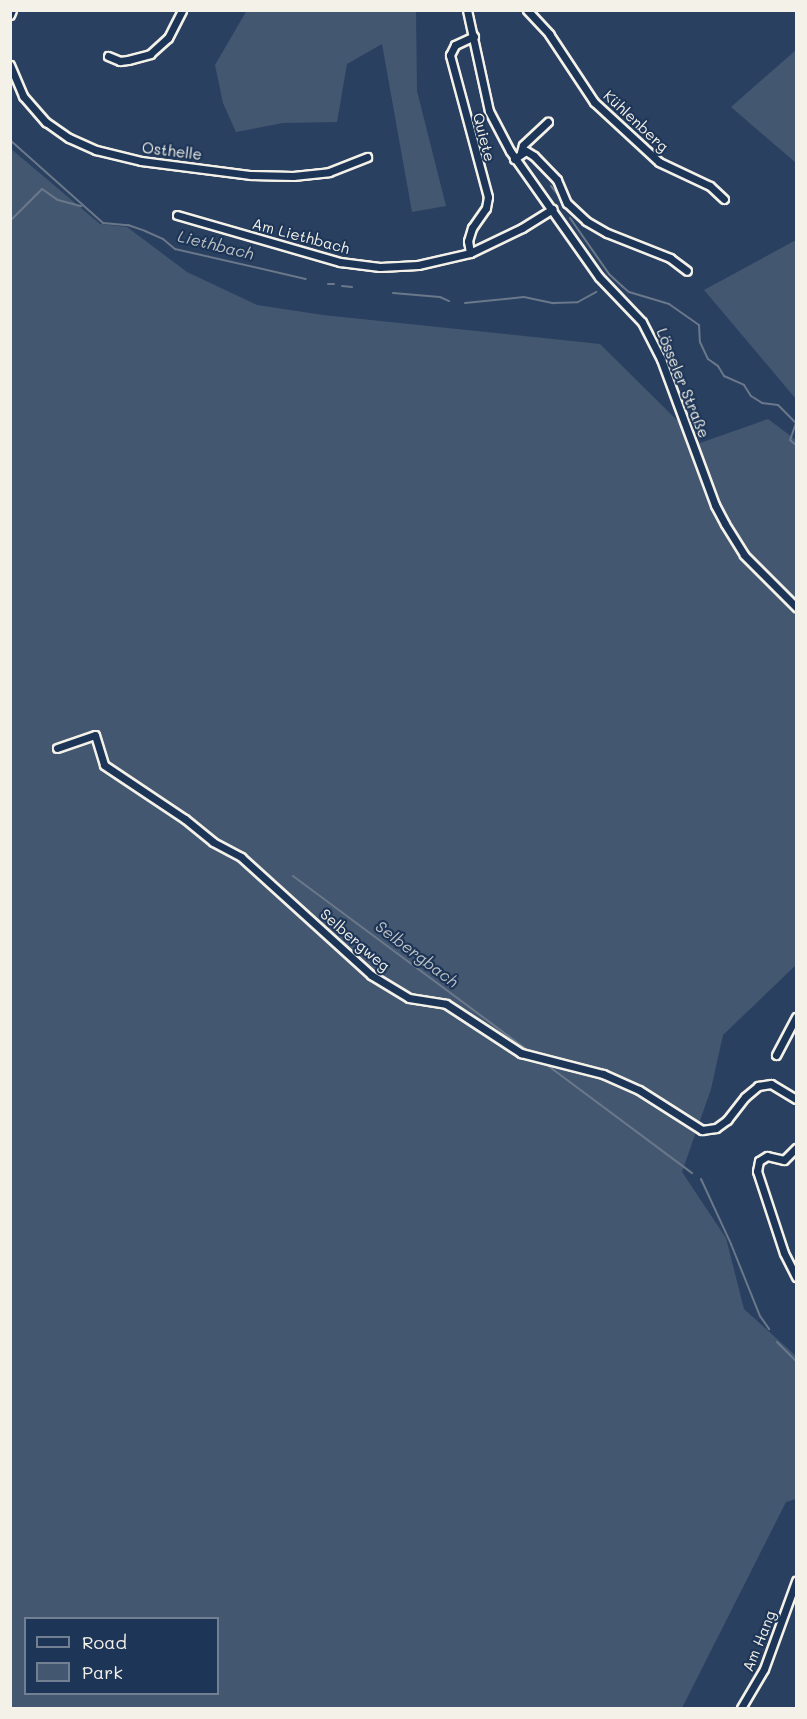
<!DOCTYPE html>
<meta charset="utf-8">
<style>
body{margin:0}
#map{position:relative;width:807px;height:1719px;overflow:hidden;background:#2a4060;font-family:Mali,sans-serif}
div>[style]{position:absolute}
.green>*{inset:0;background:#445771}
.stream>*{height:2px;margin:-1px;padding:0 1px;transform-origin:1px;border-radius:1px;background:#6a788a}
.roads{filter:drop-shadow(2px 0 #f4f1e8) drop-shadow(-2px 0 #f4f1e8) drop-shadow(0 2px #f4f1e8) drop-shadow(0 -2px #f4f1e8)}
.minor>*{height:7px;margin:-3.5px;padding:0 3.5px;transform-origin:3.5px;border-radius:3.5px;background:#1d3557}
span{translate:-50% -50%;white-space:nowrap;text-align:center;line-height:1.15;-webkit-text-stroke:4.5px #1d3557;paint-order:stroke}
.street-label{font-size:15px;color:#f4f1e8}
.water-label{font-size:16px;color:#bdc1c2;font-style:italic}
.frame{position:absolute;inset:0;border:12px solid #f4f1e8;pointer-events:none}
.legend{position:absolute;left:24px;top:1617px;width:195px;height:78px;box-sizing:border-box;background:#1d3557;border:2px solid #738091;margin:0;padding:8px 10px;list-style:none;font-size:18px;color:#f4f1e8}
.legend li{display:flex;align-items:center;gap:12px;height:30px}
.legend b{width:30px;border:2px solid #738091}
</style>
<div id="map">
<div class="green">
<i style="clip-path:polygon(247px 10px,416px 11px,417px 91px,446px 206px,412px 212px,382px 44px,347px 64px,337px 122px,283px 123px,236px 132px,223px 103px,215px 65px)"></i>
<i style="clip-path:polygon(796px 50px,796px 163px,731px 107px)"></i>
<i style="clip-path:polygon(evenodd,10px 148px,100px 224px,127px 227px,187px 272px,257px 305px,323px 315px,600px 344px,700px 443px,768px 419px,796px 440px,796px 965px,723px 1035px,711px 1089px,682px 1172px,726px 1238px,744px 1309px,796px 1356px,796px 1499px,786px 1502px,682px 1708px,11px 1708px,10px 148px,26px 1618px,218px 1618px,218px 1694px,26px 1694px,26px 1618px)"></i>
<i style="clip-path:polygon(796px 240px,796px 399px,704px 290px)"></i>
</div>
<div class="stream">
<i style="left:10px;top:140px;width:125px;rotate:41.7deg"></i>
<i style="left:103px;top:223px;width:25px;rotate:5deg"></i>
<i style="left:128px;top:225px;width:18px;rotate:19deg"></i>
<i style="left:145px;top:231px;width:20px;rotate:24deg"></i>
<i style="left:163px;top:239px;width:16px;rotate:40deg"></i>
<i style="left:175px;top:249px;width:134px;rotate:12.9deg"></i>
<i style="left:551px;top:186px;width:11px;rotate:52deg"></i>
<i style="left:570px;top:218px;width:68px;rotate:55.1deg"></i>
<i style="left:609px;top:274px;width:18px;rotate:43deg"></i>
<i style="left:622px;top:286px;width:9px;rotate:41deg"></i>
<i style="left:629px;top:292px;width:42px;rotate:16.7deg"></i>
<i style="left:669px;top:304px;width:37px;rotate:35deg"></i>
<i style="left:699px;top:325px;width:17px;rotate:87deg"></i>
<i style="left:700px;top:342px;width:19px;rotate:65deg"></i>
<i style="left:708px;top:359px;width:12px;rotate:35deg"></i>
<i style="left:718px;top:366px;width:12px;rotate:59deg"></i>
<i style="left:724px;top:376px;width:22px;rotate:24deg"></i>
<i style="left:744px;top:385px;width:13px;rotate:58deg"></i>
<i style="left:751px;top:396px;width:13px;rotate:32deg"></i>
<i style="left:762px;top:403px;width:16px;rotate:7deg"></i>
<i style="left:778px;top:405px;width:25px;rotate:45deg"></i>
<i style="left:796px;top:423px;width:18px;rotate:109deg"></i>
<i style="left:790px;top:440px;width:8px;rotate:40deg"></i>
<i style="left:10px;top:221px;width:45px;rotate:-45deg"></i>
<i style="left:42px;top:189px;width:19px;rotate:35deg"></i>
<i style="left:58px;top:200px;width:24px;rotate:15deg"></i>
<i style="left:328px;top:284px;width:6px"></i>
<i style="left:342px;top:286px;width:10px;rotate:6deg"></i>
<i style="left:393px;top:293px;width:47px;rotate:4.9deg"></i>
<i style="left:440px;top:297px;width:10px;rotate:24deg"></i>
<i style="left:465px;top:303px;width:59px;rotate:-5.8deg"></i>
<i style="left:524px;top:297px;width:30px;rotate:12deg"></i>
<i style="left:553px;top:303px;width:25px;rotate:-2deg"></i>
<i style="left:578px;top:302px;width:21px;rotate:-29deg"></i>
<i style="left:293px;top:876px;width:292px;rotate:36.6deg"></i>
<i style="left:547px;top:1065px;width:181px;rotate:36.7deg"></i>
<i style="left:701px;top:1179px;width:72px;rotate:65.2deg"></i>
<i style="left:731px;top:1244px;width:78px;rotate:68.1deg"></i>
<i style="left:760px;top:1316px;width:16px;rotate:55deg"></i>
<i style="left:777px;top:1342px;width:27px;rotate:45deg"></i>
</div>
<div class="roads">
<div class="minor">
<i style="left:467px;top:10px;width:103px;rotate:77.7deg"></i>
<i style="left:489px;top:111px;width:45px;rotate:62.3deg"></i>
<i style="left:510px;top:151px;width:154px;rotate:54.8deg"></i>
<i style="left:599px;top:277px;width:62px;rotate:46.3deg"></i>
<i style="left:642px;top:322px;width:42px;rotate:62.8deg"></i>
<i style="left:661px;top:359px;width:156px;rotate:69.7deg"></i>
<i style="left:715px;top:505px;width:21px;rotate:62deg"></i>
<i style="left:725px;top:524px;width:36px;rotate:58deg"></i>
<i style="left:744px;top:555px;width:74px;rotate:45deg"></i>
<i style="left:527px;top:10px;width:33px;rotate:47deg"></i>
<i style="left:549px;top:34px;width:82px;rotate:56.5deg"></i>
<i style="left:594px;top:102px;width:88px;rotate:42.7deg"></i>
<i style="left:659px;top:162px;width:56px;rotate:25.2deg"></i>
<i style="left:710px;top:186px;width:19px;rotate:43deg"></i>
<i style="left:10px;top:15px;width:5px;rotate:-68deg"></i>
<i style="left:108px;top:56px;width:13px;rotate:23deg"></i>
<i style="left:120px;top:61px;width:8px;rotate:-7deg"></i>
<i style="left:128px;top:60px;width:23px;rotate:-15deg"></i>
<i style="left:150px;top:54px;width:24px;rotate:-42deg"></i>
<i style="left:168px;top:38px;width:31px;rotate:-63deg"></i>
<i style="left:10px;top:65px;width:34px;rotate:67deg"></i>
<i style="left:23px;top:96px;width:35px;rotate:49deg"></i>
<i style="left:46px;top:122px;width:28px;rotate:35deg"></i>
<i style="left:69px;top:138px;width:30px;rotate:24deg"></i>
<i style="left:96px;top:150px;width:46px;rotate:13.7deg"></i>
<i style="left:141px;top:161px;width:111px;rotate:7.3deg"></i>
<i style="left:251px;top:175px;width:42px;rotate:1.4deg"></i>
<i style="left:293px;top:176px;width:36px;rotate:-6deg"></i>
<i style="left:329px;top:172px;width:41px;rotate:-21.5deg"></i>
<i style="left:521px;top:152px;width:7px;rotate:-74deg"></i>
<i style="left:523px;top:145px;width:34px;rotate:-43deg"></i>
<i style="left:514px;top:159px;width:14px;rotate:-34deg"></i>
<i style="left:526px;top:151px;width:9px;rotate:32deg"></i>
<i style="left:534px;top:156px;width:33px;rotate:46deg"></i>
<i style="left:557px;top:180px;width:25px;rotate:67deg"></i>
<i style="left:567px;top:203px;width:26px;rotate:43deg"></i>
<i style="left:586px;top:221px;width:24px;rotate:30deg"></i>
<i style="left:607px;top:233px;width:68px;rotate:21.6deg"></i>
<i style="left:670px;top:258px;width:21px;rotate:37deg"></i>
<i style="left:177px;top:215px;width:170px;rotate:16.1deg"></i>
<i style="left:340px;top:262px;width:40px;rotate:7.1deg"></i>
<i style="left:380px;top:267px;width:38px;rotate:-3deg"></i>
<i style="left:418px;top:265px;width:53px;rotate:-13deg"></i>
<i style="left:470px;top:253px;width:58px;rotate:-25.7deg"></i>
<i style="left:522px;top:228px;width:36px;rotate:-32deg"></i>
<i style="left:470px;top:253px;width:12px;rotate:-99deg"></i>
<i style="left:468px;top:241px;width:14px;rotate:-73deg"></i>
<i style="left:472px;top:228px;width:24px;rotate:-55deg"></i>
<i style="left:486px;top:208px;width:11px;rotate:-80deg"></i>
<i style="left:488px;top:197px;width:147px;rotate:-105deg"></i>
<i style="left:450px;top:55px;width:11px;rotate:-63deg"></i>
<i style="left:455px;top:45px;width:21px;rotate:-25deg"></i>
<i style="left:57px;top:748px;width:40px;rotate:-18.9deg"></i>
<i style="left:95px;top:735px;width:31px;rotate:73deg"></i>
<i style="left:104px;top:765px;width:97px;rotate:33.7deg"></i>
<i style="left:185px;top:819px;width:36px;rotate:39deg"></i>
<i style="left:213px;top:842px;width:32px;rotate:28deg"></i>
<i style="left:241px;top:857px;width:176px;rotate:42.2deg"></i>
<i style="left:371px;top:975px;width:44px;rotate:31.2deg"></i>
<i style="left:409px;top:998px;width:37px;rotate:9deg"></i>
<i style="left:446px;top:1004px;width:90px;rotate:33.2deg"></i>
<i style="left:521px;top:1053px;width:85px;rotate:14.4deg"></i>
<i style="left:603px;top:1074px;width:39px;rotate:24deg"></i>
<i style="left:639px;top:1090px;width:75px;rotate:32.4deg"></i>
<i style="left:702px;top:1130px;width:14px;rotate:-8deg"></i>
<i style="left:716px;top:1128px;width:14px;rotate:-36deg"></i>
<i style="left:727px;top:1120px;width:29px;rotate:-52deg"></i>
<i style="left:745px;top:1097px;width:17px;rotate:-40deg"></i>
<i style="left:758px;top:1086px;width:13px;rotate:-9deg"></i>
<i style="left:771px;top:1084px;width:29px;rotate:31deg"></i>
<i style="left:776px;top:1055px;width:43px;rotate:-62.2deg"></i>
<i style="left:796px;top:1148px;width:17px;rotate:135deg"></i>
<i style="left:784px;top:1160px;width:17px;rotate:-167deg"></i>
<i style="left:767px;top:1156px;width:9px;rotate:148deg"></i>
<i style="left:759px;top:1161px;width:10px;rotate:101deg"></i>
<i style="left:757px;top:1171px;width:86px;rotate:71.8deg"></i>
<i style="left:784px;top:1253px;width:27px;rotate:63deg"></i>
<i style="left:741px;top:1708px;width:45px;rotate:-59.5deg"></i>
<i style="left:764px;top:1669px;width:94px;rotate:-70deg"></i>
</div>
</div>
<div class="street-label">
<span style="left:636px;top:121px;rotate:43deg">Kühlenberg</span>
<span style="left:484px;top:137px;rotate:75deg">Quiete</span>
<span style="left:172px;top:151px;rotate:7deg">Osthelle</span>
<span style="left:301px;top:236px;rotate:15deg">Am Liethbach</span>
<span style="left:683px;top:383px;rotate:68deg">Lösseler Straße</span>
<span style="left:355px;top:940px;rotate:41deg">Selbergweg</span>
<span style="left:759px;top:1641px;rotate:-68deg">Am Hang</span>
</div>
<div class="water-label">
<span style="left:216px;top:245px;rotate:14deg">Liethbach</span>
<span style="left:417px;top:954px;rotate:37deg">Selbergbach</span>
</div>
<div class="frame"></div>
<ul class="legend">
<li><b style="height:8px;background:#1d3557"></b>Road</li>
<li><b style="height:16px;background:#445771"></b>Park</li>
</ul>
</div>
